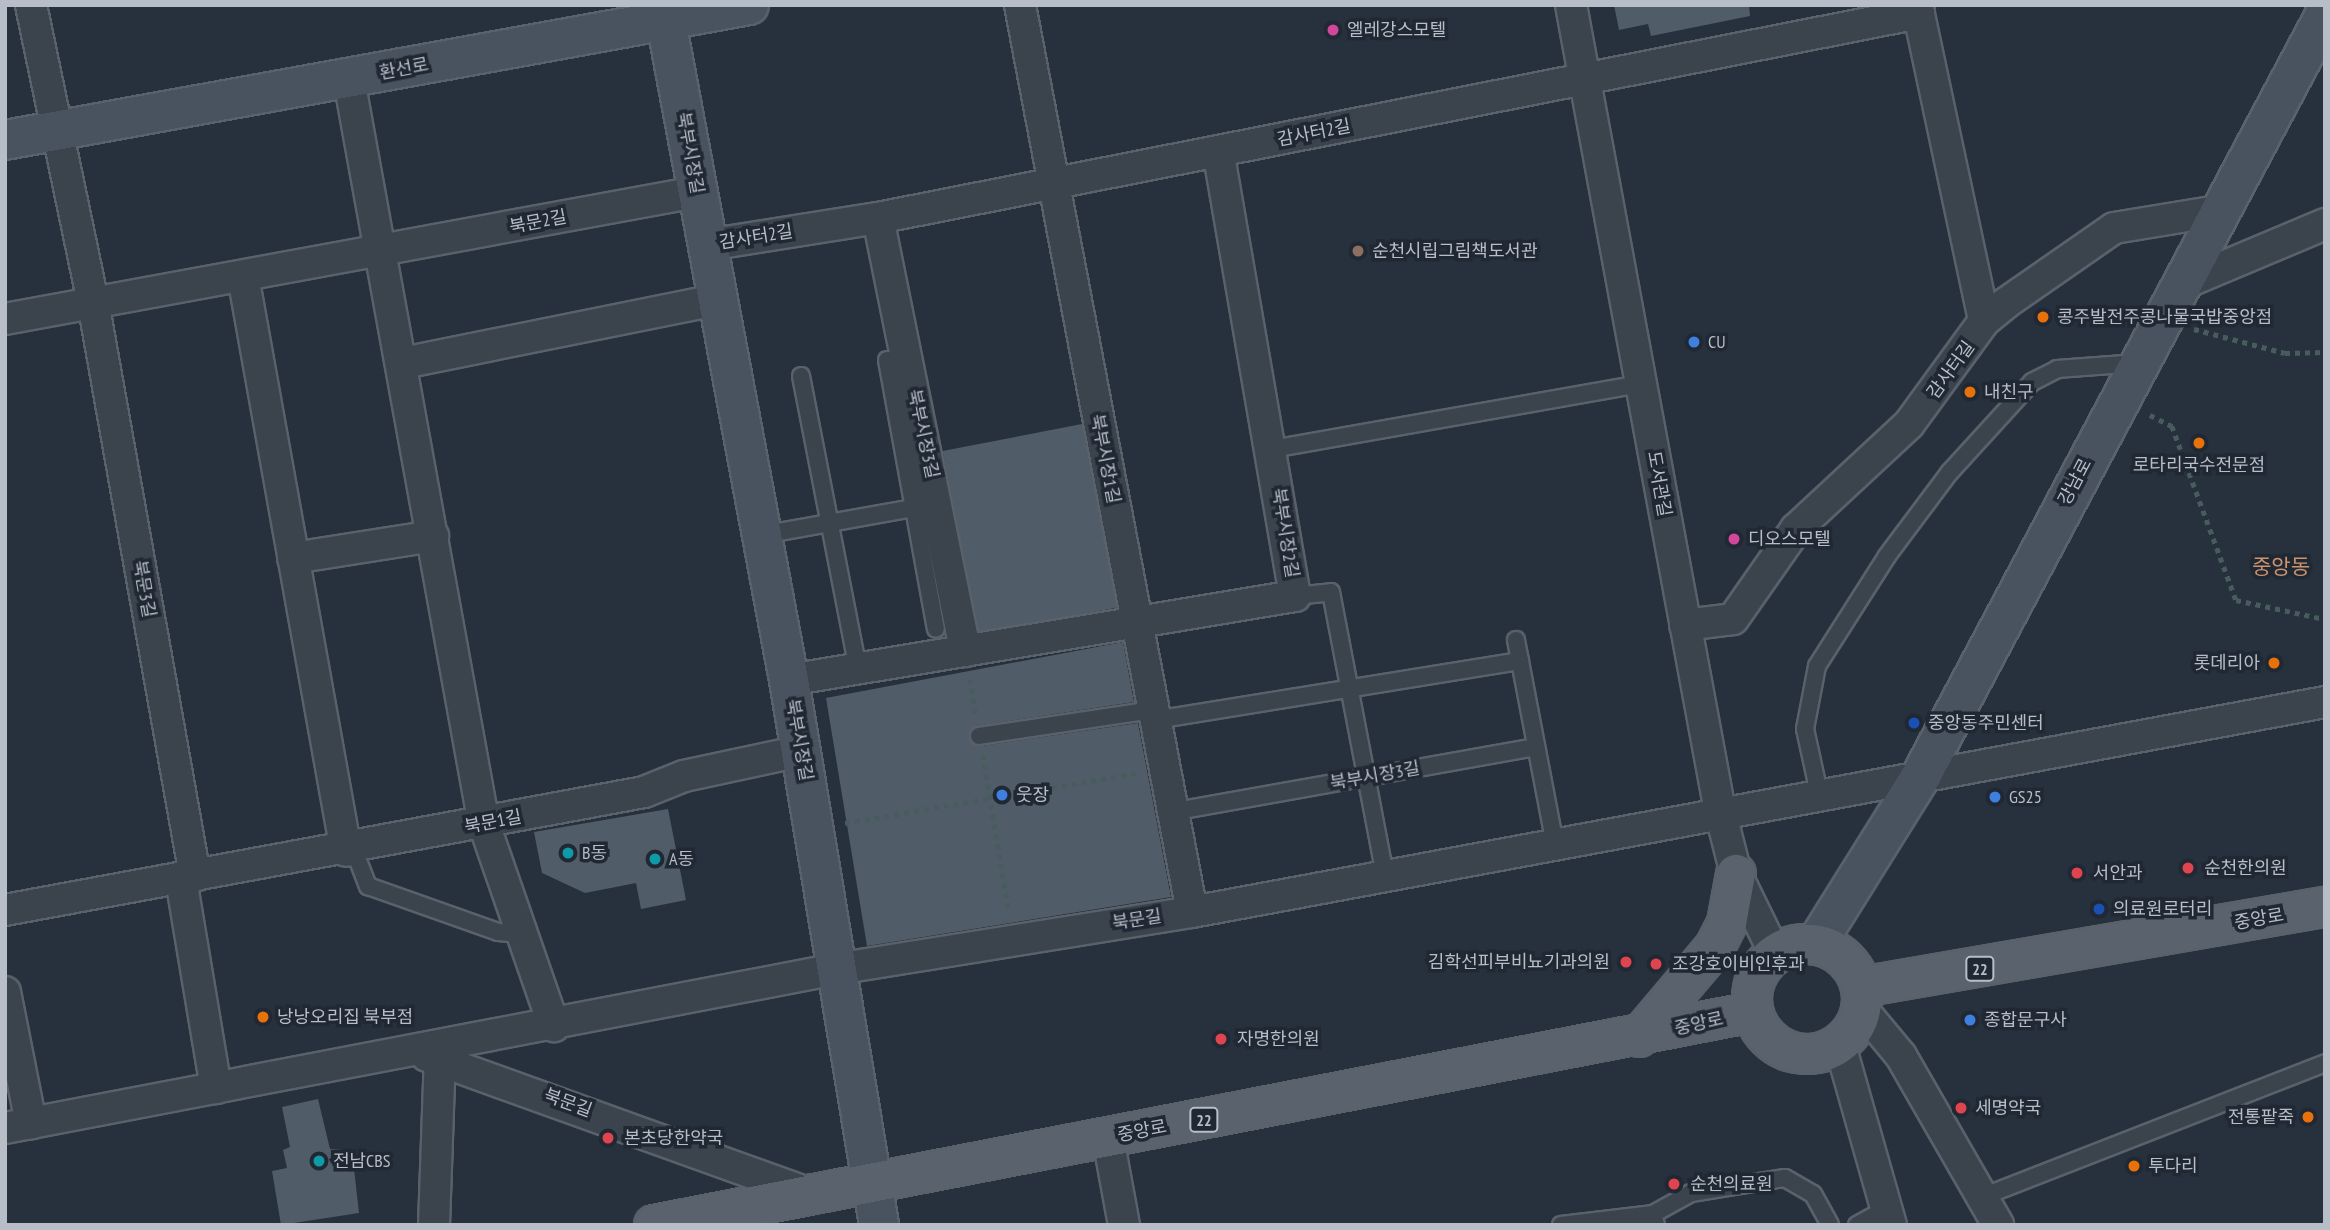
<!DOCTYPE html>
<meta charset="utf-8">
<style>
body{margin:0}
#map{position:relative;width:2330px;height:1230px;overflow:hidden;background:#27313d;font-family:"PT Sans Narrow","Noto Sans KR",sans-serif}
div>[style]{position:absolute}
.building>*{inset:0;background:#505c68;transform-origin:0 0}
.path>*{height:4.5px;margin-top:-2.25px;transform-origin:0;background:repeating-linear-gradient(90deg,#495c5d 0 5px,transparent 0 10px)}
.roads{filter:drop-shadow(2px 0 #59616b) drop-shadow(-2px 0 #59616b) drop-shadow(0 2px #59616b) drop-shadow(0 -2px #59616b)}
.lane>*{height:16px;margin:-8px;padding:0 8px;transform-origin:8px;border-radius:8px;background:#3b434d}
.street>*{height:30px;margin:-15px;padding:0 15px;transform-origin:15px;border-radius:15px;background:#3b434d}
.secondary>*{height:38px;margin:-19px;padding:0 19px;transform-origin:19px;border-radius:19px;background:#495360}
.primary>*{height:38px;margin:-19px;padding:0 19px;transform-origin:19px;border-radius:19px;background:#59626d}
.primary>.ring{margin:-19px;padding:0;box-sizing:content-box;background:none;border:38px solid #59626d;border-radius:50%}
.dots>*{width:19px;height:19px;translate:-50% -50%;box-sizing:border-box;border:4px solid #202833;border-radius:50%}
span{translate:-50% -50%;white-space:nowrap;text-align:center;line-height:1.15;-webkit-text-stroke:7px #202833;paint-order:stroke}
.shield-label span{padding:2px 5px;background:#202833;border:2px solid;border-radius:5px;-webkit-text-stroke-width:0}
.shield-label{font-size:16px;color:#b7bec8;font-weight:700}
.poi-label{font-size:18px;color:#b7bec8}
.left{translate:0 -50%;text-align:left}
.right{translate:-100% -50%;text-align:right}
.street-label{font-size:18px;color:#b7bec8}
.quarter-label{font-size:21px;color:#cc936e}
.frame{position:absolute;inset:0;border:7px solid #b7bec8;pointer-events:none}
</style>
<div id="map">
<div class="building">
<i style="clip-path:polygon(1614px 5px,1749px 5px,1750px 16px,1651px 36px,1648px 24px,1619px 30px)"></i>
<i style="left:1082px;top:424px;width:187px;height:142px;rotate:79deg"></i>
<i style="clip-path:polygon(1123px 642px,1134px 702px,977px 726px,969px 738px,981px 746px,1138px 723px,1171px 897px,867px 946px,826px 698px)"></i>
<i style="clip-path:polygon(668px 809px,686px 900px,641px 909px,636px 883px,585px 893px,542px 873px,534px 832px)"></i>
<i style="clip-path:polygon(318px 1099px,330px 1149px,352px 1151px,359px 1213px,281px 1225px,272px 1171px,287px 1168px,283px 1150px,290px 1147px,282px 1107px)"></i>
</div>
<div class="path">
<i style="left:2194px;top:329px;width:94px;rotate:14.8deg"></i>
<i style="left:2285px;top:353px;width:40px;rotate:-1.4deg"></i>
<i style="left:2150px;top:415px;width:25px;rotate:27deg"></i>
<i style="left:2172px;top:426px;width:185px;rotate:69.8deg"></i>
<i style="left:2236px;top:600px;width:91px;rotate:12.1deg"></i>
<i style="left:970px;top:679px;width:36px;rotate:81deg"></i>
<i style="left:983px;top:755px;width:159px;rotate:80.6deg"></i>
<i style="left:845px;top:823px;width:296px;rotate:-9.7deg"></i>
</div>
<div class="roads">
<div class="lane">
<i style="left:887px;top:360px;width:273px;rotate:79.7deg"></i>
<i style="left:801px;top:376px;width:298px;rotate:79deg"></i>
<i style="left:1272px;top:449px;width:375px;rotate:-10deg"></i>
<i style="left:762px;top:535px;width:153px;rotate:-10.1deg"></i>
<i style="left:1295px;top:596px;width:36px;rotate:-6deg"></i>
<i style="left:1331px;top:592px;width:289px;rotate:79.2deg"></i>
<i style="left:1516px;top:640px;width:209px;rotate:79.2deg"></i>
<i style="left:1155px;top:720px;width:370px;rotate:-9.2deg"></i>
<i style="left:979px;top:736px;width:175px;rotate:-8.5deg"></i>
<i style="left:1819px;top:793px;width:66px;rotate:-102.3deg"></i>
<i style="left:1805px;top:729px;width:64px;rotate:-79.2deg"></i>
<i style="left:1817px;top:666px;width:130px;rotate:-57.5deg"></i>
<i style="left:1887px;top:556px;width:104px;rotate:-53.2deg"></i>
<i style="left:1949px;top:473px;width:123px;rotate:-47.6deg"></i>
<i style="left:2032px;top:382px;width:28px;rotate:-27deg"></i>
<i style="left:2057px;top:369px;width:81px;rotate:-4.2deg"></i>
<i style="left:1171px;top:812px;width:371px;rotate:-10.1deg"></i>
<i style="left:354px;top:850px;width:39px;rotate:69deg"></i>
<i style="left:368px;top:886px;width:138px;rotate:19.5deg"></i>
<i style="left:498px;top:932px;width:24px;rotate:5deg"></i>
<i style="left:1982px;top:1197px;width:368px;rotate:-21.3deg"></i>
<i style="left:1561px;top:1225px;width:93px;rotate:-6.8deg"></i>
<i style="left:1656px;top:1225px;width:11px;rotate:-105deg"></i>
<i style="left:1653px;top:1214px;width:43px;rotate:-28.9deg"></i>
<i style="left:1691px;top:1193px;width:95px;rotate:-9.1deg"></i>
<i style="left:1785px;top:1178px;width:32px;rotate:30deg"></i>
<i style="left:1813px;top:1194px;width:35px;rotate:61deg"></i>
<i style="left:1857px;top:1225px;width:31px;rotate:-29deg"></i>
</div>
<div class="street">
<i style="left:31px;top:5px;width:303px;rotate:78.2deg"></i>
<i style="left:93px;top:302px;width:583px;rotate:79.92deg"></i>
<i style="left:1020px;top:5px;width:923px;rotate:79.26deg"></i>
<i style="left:1571px;top:5px;width:820px;rotate:79.53deg"></i>
<i style="left:1720px;top:811px;width:65px;rotate:75.7deg"></i>
<i style="left:1736px;top:874px;width:89px;rotate:64deg"></i>
<i style="left:1917px;top:5px;width:323px;rotate:78deg"></i>
<i style="left:349px;top:80px;width:756px;rotate:79.72deg"></i>
<i style="left:484px;top:824px;width:214px;rotate:70.9deg"></i>
<i style="left:878px;top:218px;width:442px;rotate:78.6deg"></i>
<i style="left:707px;top:245px;width:173px;rotate:-9deg"></i>
<i style="left:878px;top:218px;width:1061px;rotate:-11.14deg"></i>
<i style="left:243px;top:276px;width:584px;rotate:79.84deg"></i>
<i style="left:2180px;top:285px;width:157px;rotate:-22.8deg"></i>
<i style="left:5px;top:319px;width:703px;rotate:-10.41deg"></i>
<i style="left:403px;top:363px;width:319px;rotate:-11.4deg"></i>
<i style="left:293px;top:558px;width:142px;rotate:-8.9deg"></i>
<i style="left:1685px;top:625px;width:48px;rotate:-7.1deg"></i>
<i style="left:1733px;top:619px;width:110px;rotate:-55deg"></i>
<i style="left:1796px;top:529px;width:154px;rotate:-42.9deg"></i>
<i style="left:1909px;top:424px;width:127px;rotate:-53.9deg"></i>
<i style="left:1984px;top:321px;width:28px;rotate:-39deg"></i>
<i style="left:2006px;top:303px;width:131px;rotate:-34.8deg"></i>
<i style="left:2114px;top:228px;width:105px;rotate:-9.3deg"></i>
<i style="left:789px;top:680px;width:513px;rotate:-9.43deg"></i>
<i style="left:1295px;top:596px;width:451px;rotate:-99.8deg"></i>
<i style="left:181px;top:879px;width:212px;rotate:80.5deg"></i>
<i style="left:5px;top:910px;width:650px;rotate:-10.46deg"></i>
<i style="left:644px;top:792px;width:43px;rotate:-21.8deg"></i>
<i style="left:684px;top:776px;width:120px;rotate:-12.1deg"></i>
<i style="left:5px;top:992px;width:134px;rotate:78.8deg"></i>
<i style="left:1862px;top:1009px;width:61px;rotate:50.3deg"></i>
<i style="left:1901px;top:1056px;width:195px;rotate:60.1deg"></i>
<i style="left:1840px;top:1045px;width:187px;rotate:74.2deg"></i>
<i style="left:427px;top:1056px;width:411px;rotate:19.8deg"></i>
<i style="left:5px;top:1128px;width:846px;rotate:-10.83deg"></i>
<i style="left:836px;top:969px;width:361px;rotate:-9.1deg"></i>
<i style="left:1192px;top:912px;width:1152px;rotate:-10.5deg"></i>
<i style="left:1108px;top:1138px;width:88px;rotate:79.6deg"></i>
<i style="left:434px;top:1225px;width:170px;rotate:-88deg"></i>
</div>
<div class="secondary">
<i style="left:663px;top:5px;width:687px;rotate:79.43deg"></i>
<i style="left:789px;top:680px;width:552px;rotate:80.62deg"></i>
<i style="left:5px;top:140px;width:756px;rotate:-10.28deg"></i>
<i style="left:1816px;top:944px;width:198px;rotate:-58deg"></i>
<i style="left:1921px;top:776px;width:862px;rotate:-62.04deg"></i>
</div>
<div class="primary">
<i class="ring" style="left:1752px;top:944px;width:72px;height:72px"></i>
<i style="left:1861px;top:987px;width:471px;rotate:-9.8deg"></i>
<i style="left:1639px;top:1037px;width:118px;rotate:-49.8deg"></i>
<i style="left:1715px;top:947px;width:27px;rotate:-63deg"></i>
<i style="left:1727px;top:923px;width:50px;rotate:-79.6deg"></i>
<i style="left:654px;top:1225px;width:1119px;rotate:-10.97deg"></i>
</div>
</div>
<div class="dots">
<i style="left:1333px;top:30px;background:#d1479c"></i>
<i style="left:1358px;top:251px;background:#8d6e63"></i>
<i style="left:2043px;top:317px;background:#e8710a"></i>
<i style="left:1694px;top:342px;background:#3f7fe0"></i>
<i style="left:1970px;top:392px;background:#e8710a"></i>
<i style="left:2199px;top:443px;background:#e8710a"></i>
<i style="left:1734px;top:539px;background:#d1479c"></i>
<i style="left:2274px;top:663px;background:#e8710a"></i>
<i style="left:1914px;top:723px;background:#1a4fb4"></i>
<i style="left:1002px;top:795px;background:#3f7fe0"></i>
<i style="left:1995px;top:797px;background:#3f7fe0"></i>
<i style="left:568px;top:853px;background:#0f9aa8"></i>
<i style="left:655px;top:859px;background:#0f9aa8"></i>
<i style="left:2188px;top:868px;background:#e0444e"></i>
<i style="left:2077px;top:873px;background:#e0444e"></i>
<i style="left:2099px;top:909px;background:#1a4fb4"></i>
<i style="left:1626px;top:962px;background:#e0444e"></i>
<i style="left:1656px;top:964px;background:#e0444e"></i>
<i style="left:263px;top:1017px;background:#e8710a"></i>
<i style="left:1970px;top:1020px;background:#3f7fe0"></i>
<i style="left:1221px;top:1039px;background:#e0444e"></i>
<i style="left:1961px;top:1108px;background:#e0444e"></i>
<i style="left:2308px;top:1117px;background:#e8710a"></i>
<i style="left:608px;top:1138px;background:#e0444e"></i>
<i style="left:319px;top:1161px;background:#0f9aa8"></i>
<i style="left:2134px;top:1166px;background:#e8710a"></i>
<i style="left:1674px;top:1184px;background:#e0444e"></i>
</div>
<div class="shield-label">
<span style="left:1980px;top:969px">22</span>
<span style="left:1204px;top:1120px">22</span>
</div>
<div class="poi-label">
<span class="left" style="left:1347px;top:30px">엘레강스모텔</span>
<span class="left" style="left:1372px;top:251px">순천시립그림책도서관</span>
<span class="left" style="left:2057px;top:317px">콩주발전주콩나물국밥중앙점</span>
<span class="left" style="left:1708px;top:342px">CU</span>
<span class="left" style="left:1984px;top:392px">내친구</span>
<span style="left:2199px;top:465px">로타리국수전문점</span>
<span class="left" style="left:1748px;top:539px">디오스모텔</span>
<span class="right" style="left:2260px;top:663px">롯데리아</span>
<span class="left" style="left:1928px;top:723px">중앙동주민센터</span>
<span class="left" style="left:1016px;top:795px">웃장</span>
<span class="left" style="left:2009px;top:797px">GS25</span>
<span class="left" style="left:582px;top:853px">B동</span>
<span class="left" style="left:669px;top:859px">A동</span>
<span class="left" style="left:2204px;top:868px">순천한의원</span>
<span class="left" style="left:2093px;top:873px">서안과</span>
<span class="left" style="left:2113px;top:909px">의료원로터리</span>
<span class="right" style="left:1610px;top:962px">김학선피부비뇨기과의원</span>
<span class="left" style="left:1672px;top:964px">조강호이비인후과</span>
<span class="left" style="left:277px;top:1017px">낭낭오리집 북부점</span>
<span class="left" style="left:1984px;top:1020px">종합문구사</span>
<span class="left" style="left:1237px;top:1039px">자명한의원</span>
<span class="left" style="left:1975px;top:1108px">세명약국</span>
<span class="right" style="left:2294px;top:1117px">전통팥죽</span>
<span class="left" style="left:624px;top:1138px">본초당한약국</span>
<span class="left" style="left:333px;top:1161px">전남CBS</span>
<span class="left" style="left:2148px;top:1166px">투다리</span>
<span class="left" style="left:1690px;top:1184px">순천의료원</span>
</div>
<div class="street-label">
<span style="left:404px;top:69px;rotate:-11deg">환선로</span>
<span style="left:1314px;top:133px;rotate:-11deg">감사터2길</span>
<span style="left:690px;top:153px;rotate:80deg">북부시장길</span>
<span style="left:538px;top:222px;rotate:-11deg">북문2길</span>
<span style="left:756px;top:237px;rotate:-9deg">감사터2길</span>
<span style="left:1951px;top:370px;rotate:-54deg">감사터길</span>
<span style="left:923px;top:434px;rotate:78deg">북부시장3길</span>
<span style="left:1105px;top:459px;rotate:79deg">북부시장1길</span>
<span style="left:2075px;top:482px;rotate:-62deg">강남로</span>
<span style="left:1659px;top:484px;rotate:80deg">도서관길</span>
<span style="left:1285px;top:533px;rotate:81deg">북부시장2길</span>
<span style="left:144px;top:589px;rotate:80deg">북문3길</span>
<span style="left:799px;top:740px;rotate:80deg">북부시장길</span>
<span style="left:1375px;top:776px;rotate:-10deg">북부시장3길</span>
<span style="left:493px;top:822px;rotate:-11deg">북문1길</span>
<span style="left:2259px;top:919px;rotate:-10deg">중앙로</span>
<span style="left:1137px;top:920px;rotate:-9deg">북문길</span>
<span style="left:1699px;top:1024px;rotate:-13deg">중앙로</span>
<span style="left:568px;top:1103px;rotate:20deg">북문길</span>
<span style="left:1142px;top:1131px;rotate:-11deg">중앙로</span>
</div>
<div class="quarter-label">
<span style="left:2281px;top:567px">중앙동</span>
</div>
<div class="frame"></div>
</div>
